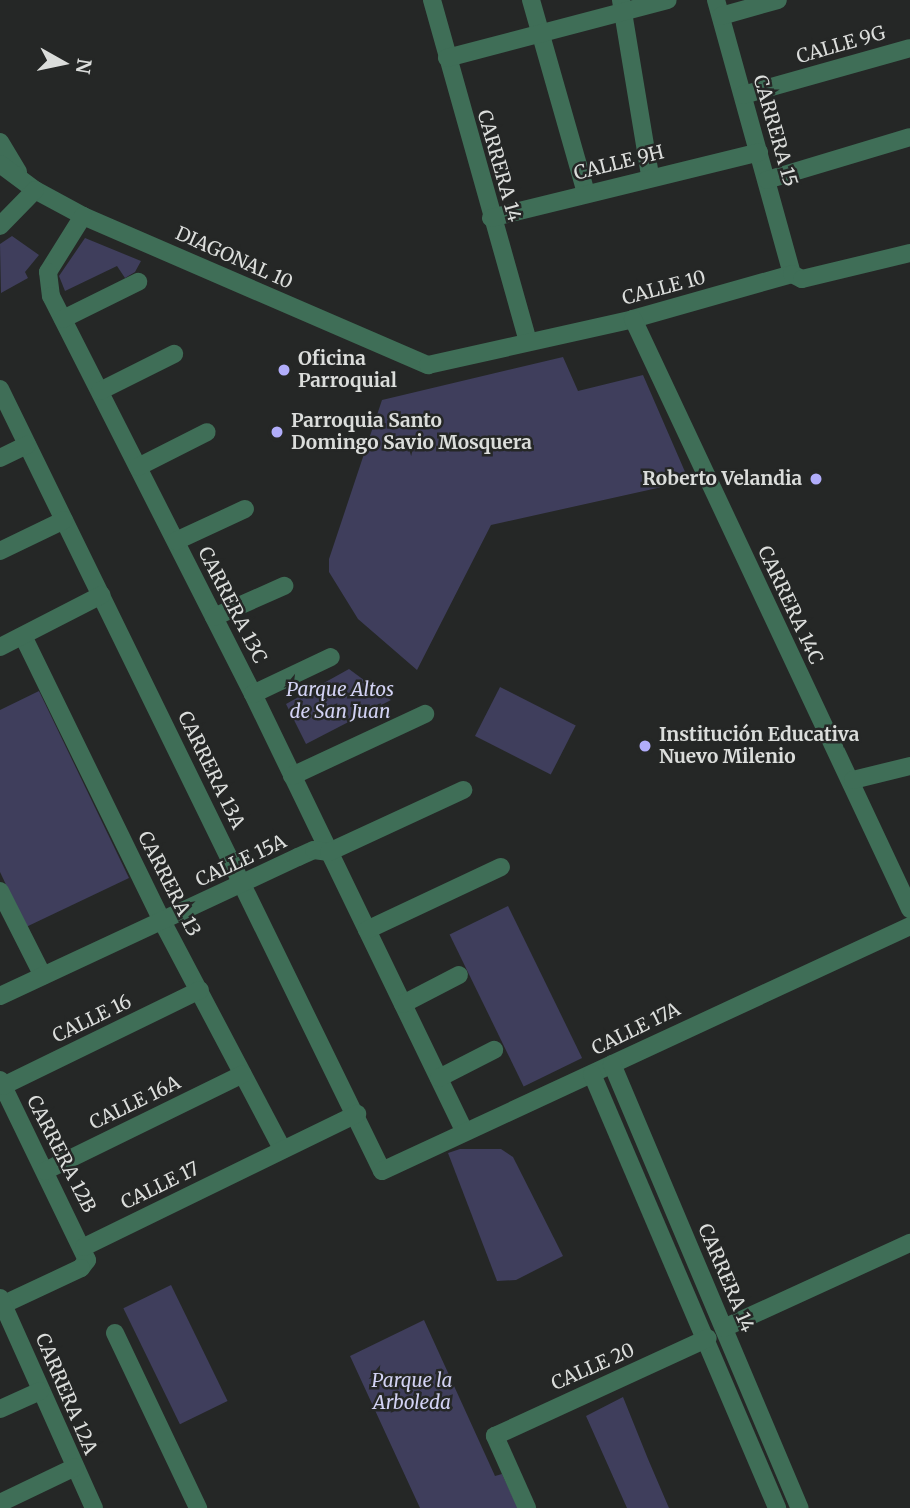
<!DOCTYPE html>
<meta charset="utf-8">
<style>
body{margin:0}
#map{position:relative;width:910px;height:1508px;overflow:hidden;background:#252726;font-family:Merriweather,serif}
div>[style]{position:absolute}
.green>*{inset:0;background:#3f3e5c;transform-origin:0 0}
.minor>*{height:18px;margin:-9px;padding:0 9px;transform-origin:9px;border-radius:9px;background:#3f6e57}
.dots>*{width:19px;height:19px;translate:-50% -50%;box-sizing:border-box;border:4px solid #252726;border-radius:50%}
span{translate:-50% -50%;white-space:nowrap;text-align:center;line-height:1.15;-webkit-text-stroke:5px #252726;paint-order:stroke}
.street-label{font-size:19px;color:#dbdddb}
.poi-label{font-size:19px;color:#dbdddb;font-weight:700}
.left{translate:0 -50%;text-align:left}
.right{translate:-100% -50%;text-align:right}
.park-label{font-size:19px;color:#d2d2f3;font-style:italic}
.north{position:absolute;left:28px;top:28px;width:70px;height:70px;-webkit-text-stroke:5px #252726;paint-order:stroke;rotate:99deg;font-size:19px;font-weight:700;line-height:28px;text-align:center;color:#dbdddb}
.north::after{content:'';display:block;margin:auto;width:24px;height:32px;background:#dbdddb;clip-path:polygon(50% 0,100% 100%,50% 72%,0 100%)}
</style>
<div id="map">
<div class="green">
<i style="clip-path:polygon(12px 236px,39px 255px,25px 272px,28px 278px,1px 293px,0 244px)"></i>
<i style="clip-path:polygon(85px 238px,141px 261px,135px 272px,125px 278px,117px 266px,65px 291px,59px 276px)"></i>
<i style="clip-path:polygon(563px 357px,578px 391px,643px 375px,689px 481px,491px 525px,417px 670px,358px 619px,329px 572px,329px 559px,382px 400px)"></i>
<i style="clip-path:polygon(349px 669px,391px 700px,306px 744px,286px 704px)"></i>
<i style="left:500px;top:687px;width:85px;height:55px;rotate:27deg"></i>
<i style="clip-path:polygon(39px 691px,129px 878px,26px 927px,0 872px,0 710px)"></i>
<i style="left:508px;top:906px;width:169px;height:65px;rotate:64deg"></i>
<i style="clip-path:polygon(460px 1149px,501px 1149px,513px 1157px,563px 1256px,516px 1280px,497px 1281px,448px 1153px)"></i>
<i style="left:171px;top:1285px;width:129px;height:53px;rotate:64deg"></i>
<i style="clip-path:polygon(424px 1320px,495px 1476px,502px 1474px,518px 1508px,420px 1508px,350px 1356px)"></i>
<i style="clip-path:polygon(623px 1397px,648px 1459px,669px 1508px,627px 1508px,586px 1416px)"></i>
</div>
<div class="minor">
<i style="left:432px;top:0;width:355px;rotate:74.3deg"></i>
<i style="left:531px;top:0;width:201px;rotate:74.1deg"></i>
<i style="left:621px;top:0;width:178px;rotate:80.6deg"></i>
<i style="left:716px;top:0;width:284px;rotate:74.5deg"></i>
<i style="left:721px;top:16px;width:59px;rotate:-15.7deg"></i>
<i style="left:447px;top:58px;width:228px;rotate:-14.7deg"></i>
<i style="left:743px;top:95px;width:173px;rotate:-15.7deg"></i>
<i style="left:0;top:142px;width:35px;rotate:59deg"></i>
<i style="left:0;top:164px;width:44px;rotate:36.6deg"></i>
<i style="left:35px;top:190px;width:55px;rotate:28.4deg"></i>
<i style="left:83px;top:216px;width:376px;rotate:23.4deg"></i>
<i style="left:428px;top:365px;width:210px;rotate:-12.6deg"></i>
<i style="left:633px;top:319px;width:165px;rotate:-15.8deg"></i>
<i style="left:792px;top:274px;width:11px;rotate:27deg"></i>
<i style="left:802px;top:279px;width:111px;rotate:-13.5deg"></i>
<i style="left:767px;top:180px;width:149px;rotate:-16.7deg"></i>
<i style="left:83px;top:216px;width:66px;rotate:122deg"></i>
<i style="left:48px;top:272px;width:24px;rotate:83deg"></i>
<i style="left:51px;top:296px;width:446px;rotate:63.1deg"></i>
<i style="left:253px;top:694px;width:485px;rotate:64.2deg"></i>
<i style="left:491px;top:218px;width:276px;rotate:-13.8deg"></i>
<i style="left:0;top:226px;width:50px;rotate:-45.8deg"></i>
<i style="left:63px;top:319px;width:84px;rotate:-26.3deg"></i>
<i style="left:633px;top:319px;width:652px;rotate:64.85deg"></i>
<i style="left:0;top:389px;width:870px;rotate:63.96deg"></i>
<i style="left:382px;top:1171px;width:582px;rotate:-24.89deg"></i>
<i style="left:100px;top:391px;width:83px;rotate:-26.6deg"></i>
<i style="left:0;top:458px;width:30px;rotate:-26deg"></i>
<i style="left:138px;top:467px;width:77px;rotate:-26.9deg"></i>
<i style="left:176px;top:541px;width:76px;rotate:-24.9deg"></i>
<i style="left:0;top:551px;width:71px;rotate:-25.8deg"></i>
<i style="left:214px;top:617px;width:77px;rotate:-23.9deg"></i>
<i style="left:23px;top:636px;width:317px;rotate:64deg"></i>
<i style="left:162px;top:921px;width:258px;rotate:62.2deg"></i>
<i style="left:0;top:647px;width:114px;rotate:-27.2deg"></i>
<i style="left:253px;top:694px;width:86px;rotate:-25.4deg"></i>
<i style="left:292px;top:776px;width:147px;rotate:-25deg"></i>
<i style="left:853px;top:780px;width:59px;rotate:-13.8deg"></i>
<i style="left:0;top:891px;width:95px;rotate:63.2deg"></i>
<i style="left:367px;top:930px;width:148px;rotate:-25.2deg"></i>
<i style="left:0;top:996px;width:329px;rotate:-25deg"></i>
<i style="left:298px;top:857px;width:17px;rotate:-24deg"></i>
<i style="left:314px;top:850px;width:15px;rotate:8deg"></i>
<i style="left:329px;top:852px;width:148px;rotate:-24.8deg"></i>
<i style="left:403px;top:1004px;width:63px;rotate:-27.4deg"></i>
<i style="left:612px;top:1064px;width:482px;rotate:67.1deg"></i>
<i style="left:592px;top:1074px;width:472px;rotate:66.9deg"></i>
<i style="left:439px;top:1078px;width:62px;rotate:-27deg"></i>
<i style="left:0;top:1080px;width:200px;rotate:64.2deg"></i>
<i style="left:87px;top:1260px;width:10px;rotate:127deg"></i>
<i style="left:81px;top:1268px;width:89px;rotate:154.9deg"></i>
<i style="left:3px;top:1086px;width:219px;rotate:-26deg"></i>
<i style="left:45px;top:1171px;width:220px;rotate:-26.1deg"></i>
<i style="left:84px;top:1247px;width:304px;rotate:-26deg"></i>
<i style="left:0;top:1298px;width:230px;rotate:65.9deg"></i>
<i style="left:724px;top:1328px;width:205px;rotate:-24.6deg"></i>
<i style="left:115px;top:1333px;width:194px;rotate:64.6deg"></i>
<i style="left:0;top:1409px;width:44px;rotate:-24.2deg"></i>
<i style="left:0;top:1503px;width:83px;rotate:-25.6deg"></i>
<i style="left:527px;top:1508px;width:79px;rotate:-114deg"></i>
<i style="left:495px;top:1436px;width:234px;rotate:-24.7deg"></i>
</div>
<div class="dots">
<i style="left:284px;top:370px;background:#b1adfa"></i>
<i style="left:277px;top:432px;background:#b1adfa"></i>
<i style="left:816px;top:479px;background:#b1adfa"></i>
<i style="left:645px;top:746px;background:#b1adfa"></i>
</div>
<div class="street-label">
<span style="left:841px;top:45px;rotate:-16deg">CALLE 9G</span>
<span style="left:775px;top:131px;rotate:74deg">CARRERA 15</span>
<span style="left:619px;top:163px;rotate:-14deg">CALLE 9H</span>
<span style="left:499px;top:166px;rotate:74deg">CARRERA 14</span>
<span style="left:234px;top:258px;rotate:24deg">DIAGONAL 10</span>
<span style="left:664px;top:288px;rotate:-15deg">CALLE 10</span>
<span style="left:232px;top:605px;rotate:63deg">CARRERA 13C</span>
<span style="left:790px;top:605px;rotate:65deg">CARRERA 14C</span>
<span style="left:211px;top:770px;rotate:64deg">CARRERA 13A</span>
<span style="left:241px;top:861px;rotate:-25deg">CALLE 15A</span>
<span style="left:169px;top:884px;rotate:63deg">CARRERA 13</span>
<span style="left:92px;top:1019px;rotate:-26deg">CALLE 16</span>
<span style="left:636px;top:1029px;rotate:-26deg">CALLE 17A</span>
<span style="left:135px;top:1103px;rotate:-26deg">CALLE 16A</span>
<span style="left:61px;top:1154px;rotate:63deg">CARRERA 12B</span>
<span style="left:160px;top:1186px;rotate:-26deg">CALLE 17</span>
<span style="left:726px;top:1278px;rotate:67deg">CARRERA 14</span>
<span style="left:593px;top:1367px;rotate:-24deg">CALLE 20</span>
<span style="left:66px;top:1394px;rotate:67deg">CARRERA 12A</span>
</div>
<div class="poi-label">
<span class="left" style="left:298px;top:370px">Oficina<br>Parroquial</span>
<span class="left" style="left:291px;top:432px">Parroquia Santo<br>Domingo Savio Mosquera</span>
<span class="right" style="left:802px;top:479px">Roberto Velandia</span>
<span class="left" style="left:659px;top:746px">Institución Educativa<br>Nuevo Milenio</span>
</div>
<div class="park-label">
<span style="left:340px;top:701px">Parque Altos<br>de San Juan</span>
<span style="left:412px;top:1392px">Parque la<br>Arboleda</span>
</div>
<div class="north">N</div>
</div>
